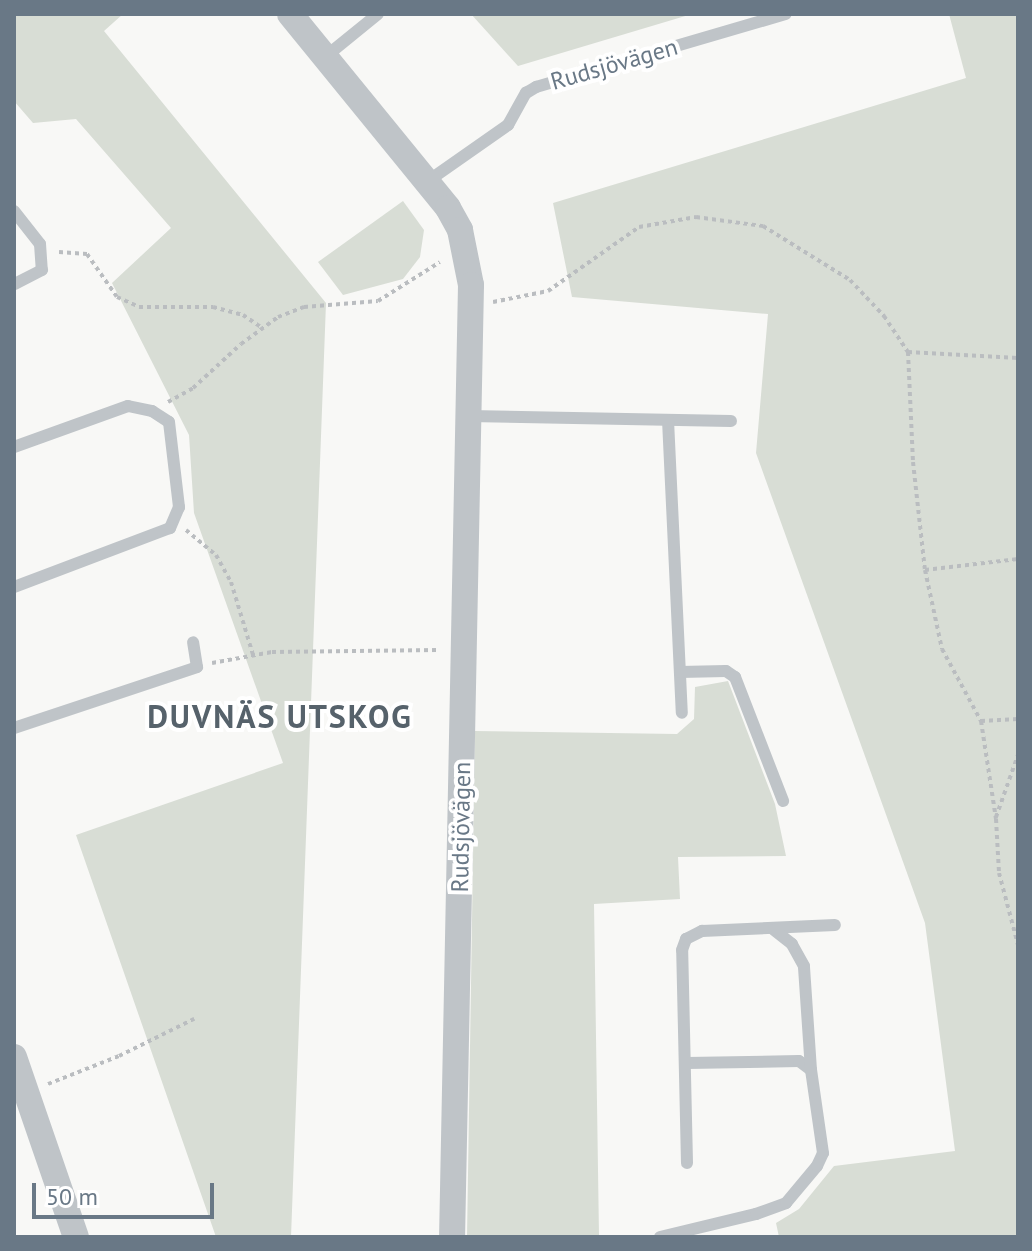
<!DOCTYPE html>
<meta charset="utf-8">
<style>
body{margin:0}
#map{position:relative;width:1032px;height:1251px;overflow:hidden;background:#f8f8f6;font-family:"PT Sans",sans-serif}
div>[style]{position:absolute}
.green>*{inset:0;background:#d8ddd5}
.path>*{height:4px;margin-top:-2px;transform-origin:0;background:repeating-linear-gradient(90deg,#babdc0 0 4px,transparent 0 8px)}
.lane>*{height:12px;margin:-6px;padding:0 6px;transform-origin:6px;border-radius:6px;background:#bfc4c8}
.street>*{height:26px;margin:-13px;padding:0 13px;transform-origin:13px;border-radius:13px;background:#bfc4c8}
span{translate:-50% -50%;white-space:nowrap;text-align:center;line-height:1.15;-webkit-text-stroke:8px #fff;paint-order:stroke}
.street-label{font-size:24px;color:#697886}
.district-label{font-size:32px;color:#56626b;font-weight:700;letter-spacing:2px}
.frame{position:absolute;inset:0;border:16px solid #697886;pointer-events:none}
.scale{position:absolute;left:32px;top:1183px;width:182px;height:36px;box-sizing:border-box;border:4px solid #697886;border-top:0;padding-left:10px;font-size:24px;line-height:28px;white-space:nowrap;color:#697886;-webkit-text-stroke:6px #fff;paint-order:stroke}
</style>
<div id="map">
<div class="green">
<i style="clip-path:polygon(14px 14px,123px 14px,104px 31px,326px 303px,291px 1237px,216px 1237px,76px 835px,283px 763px,194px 513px,189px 435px,112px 283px,171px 228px,76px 119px,33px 123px,14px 101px)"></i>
<i style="clip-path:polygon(471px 14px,692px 14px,518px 66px)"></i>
<i style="clip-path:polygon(949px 14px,1018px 14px,1018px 1237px,779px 1237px,776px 1223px,799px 1209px,834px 1166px,955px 1151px,925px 923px,756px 453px,768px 314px,572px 297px,553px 203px,966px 78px)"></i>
<i style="clip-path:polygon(403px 201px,424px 230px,420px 257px,403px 279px,343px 295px,318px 262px)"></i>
<i style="clip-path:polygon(728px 681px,775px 804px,786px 856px,678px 857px,680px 899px,594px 904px,599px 1235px,467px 1237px,475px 731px,677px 734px,694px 719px,695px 687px)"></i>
</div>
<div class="path">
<i style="left:59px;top:252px;width:28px;rotate:4deg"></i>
<i style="left:87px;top:254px;width:52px;rotate:55.1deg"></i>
<i style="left:117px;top:297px;width:24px;rotate:24deg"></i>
<i style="left:139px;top:307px;width:74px"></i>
<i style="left:213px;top:307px;width:31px;rotate:15deg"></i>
<i style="left:243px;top:315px;width:23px;rotate:34deg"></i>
<i style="left:493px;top:302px;width:56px;rotate:-11.3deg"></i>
<i style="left:548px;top:291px;width:111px;rotate:-35.1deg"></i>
<i style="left:639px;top:227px;width:58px;rotate:-10deg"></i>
<i style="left:696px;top:217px;width:68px;rotate:7.7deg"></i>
<i style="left:763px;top:226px;width:102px;rotate:31.8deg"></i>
<i style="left:850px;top:280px;width:50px;rotate:46.6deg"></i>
<i style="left:884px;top:316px;width:43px;rotate:56.3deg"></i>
<i style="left:908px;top:352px;width:110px;rotate:3.1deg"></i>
<i style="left:908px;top:352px;width:110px;rotate:87.4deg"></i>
<i style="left:913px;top:462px;width:109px;rotate:83.7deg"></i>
<i style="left:925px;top:570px;width:81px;rotate:77.9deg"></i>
<i style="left:942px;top:649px;width:82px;rotate:61.6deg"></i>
<i style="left:981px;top:721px;width:99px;rotate:81.3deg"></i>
<i style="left:996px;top:819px;width:54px;rotate:86.8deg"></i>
<i style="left:999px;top:873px;width:74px;rotate:75.2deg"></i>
<i style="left:168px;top:402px;width:29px;rotate:-29deg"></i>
<i style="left:193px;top:388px;width:65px;rotate:-42.5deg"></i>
<i style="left:241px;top:344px;width:46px;rotate:-36.1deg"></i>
<i style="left:278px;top:317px;width:28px;rotate:-21deg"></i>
<i style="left:304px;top:307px;width:74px;rotate:-4.6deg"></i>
<i style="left:378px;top:301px;width:73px;rotate:-32.2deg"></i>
<i style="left:186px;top:530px;width:39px;rotate:40deg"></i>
<i style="left:216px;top:555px;width:31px;rotate:61deg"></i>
<i style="left:231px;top:582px;width:76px;rotate:73.2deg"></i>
<i style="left:925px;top:570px;width:94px;rotate:-6.7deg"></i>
<i style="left:212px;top:663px;width:61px;rotate:-10.4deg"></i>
<i style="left:272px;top:652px;width:166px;rotate:-0.7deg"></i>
<i style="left:981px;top:721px;width:37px;rotate:-3deg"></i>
<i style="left:996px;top:817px;width:66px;rotate:-70.5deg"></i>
<i style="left:48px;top:1084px;width:76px;rotate:-21.5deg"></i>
<i style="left:119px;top:1056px;width:84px;rotate:-26.3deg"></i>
</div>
<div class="lane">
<i style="left:325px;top:57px;width:68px;rotate:-39.1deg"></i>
<i style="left:428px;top:181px;width:98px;rotate:-35deg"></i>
<i style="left:508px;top:125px;width:37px;rotate:-61deg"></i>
<i style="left:526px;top:93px;width:12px;rotate:-31deg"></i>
<i style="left:536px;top:87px;width:260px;rotate:-16.3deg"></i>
<i style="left:14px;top:211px;width:42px;rotate:51.8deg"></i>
<i style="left:40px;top:244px;width:26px;rotate:86deg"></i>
<i style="left:42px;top:270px;width:31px;rotate:153deg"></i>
<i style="left:469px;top:416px;width:262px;rotate:1.1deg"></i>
<i style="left:668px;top:420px;width:293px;rotate:87.3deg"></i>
<i style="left:14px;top:447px;width:121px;rotate:-19.8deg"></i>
<i style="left:128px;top:406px;width:25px;rotate:12deg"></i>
<i style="left:152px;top:411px;width:20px;rotate:33deg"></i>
<i style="left:169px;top:422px;width:86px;rotate:83.3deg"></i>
<i style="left:179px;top:507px;width:23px;rotate:113deg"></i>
<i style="left:170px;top:528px;width:167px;rotate:159.3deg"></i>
<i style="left:680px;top:672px;width:46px;rotate:-1.2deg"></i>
<i style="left:726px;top:671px;width:11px;rotate:34deg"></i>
<i style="left:735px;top:677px;width:133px;rotate:68.8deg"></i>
<i style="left:14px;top:728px;width:193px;rotate:-18.4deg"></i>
<i style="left:197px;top:667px;width:25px;rotate:-99deg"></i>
<i style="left:687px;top:1063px;width:112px;rotate:-1deg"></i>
<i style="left:799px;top:1061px;width:15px;rotate:37deg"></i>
<i style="left:687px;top:1163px;width:213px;rotate:-91.3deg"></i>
<i style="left:682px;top:950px;width:12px;rotate:-70deg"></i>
<i style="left:686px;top:939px;width:18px;rotate:-27deg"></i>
<i style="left:702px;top:931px;width:133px;rotate:-2.6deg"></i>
<i style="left:660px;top:1237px;width:99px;rotate:-13.5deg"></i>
<i style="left:756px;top:1214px;width:32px;rotate:-20deg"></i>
<i style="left:786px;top:1203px;width:48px;rotate:-50deg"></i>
<i style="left:817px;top:1166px;width:14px;rotate:-65deg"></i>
<i style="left:823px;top:1153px;width:84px;rotate:-98.2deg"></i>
<i style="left:811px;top:1070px;width:104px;rotate:-93.9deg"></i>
<i style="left:804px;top:966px;width:25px;rotate:-119deg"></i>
<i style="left:792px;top:944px;width:23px;rotate:-142deg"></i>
</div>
<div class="street">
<i style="left:290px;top:14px;width:250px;rotate:50.8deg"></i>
<i style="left:448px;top:208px;width:25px;rotate:61deg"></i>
<i style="left:460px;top:230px;width:56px;rotate:78.7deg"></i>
<i style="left:471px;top:285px;width:952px;rotate:91.14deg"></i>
<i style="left:14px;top:1057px;width:190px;rotate:71deg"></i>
</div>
<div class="street-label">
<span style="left:614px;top:64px;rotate:-16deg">Rudsjövägen</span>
<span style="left:461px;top:827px;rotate:-89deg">Rudsjövägen</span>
</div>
<div class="district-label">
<span style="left:280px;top:716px">DUVNÄS UTSKOG</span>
</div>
<div class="frame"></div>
<div class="scale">50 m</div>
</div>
